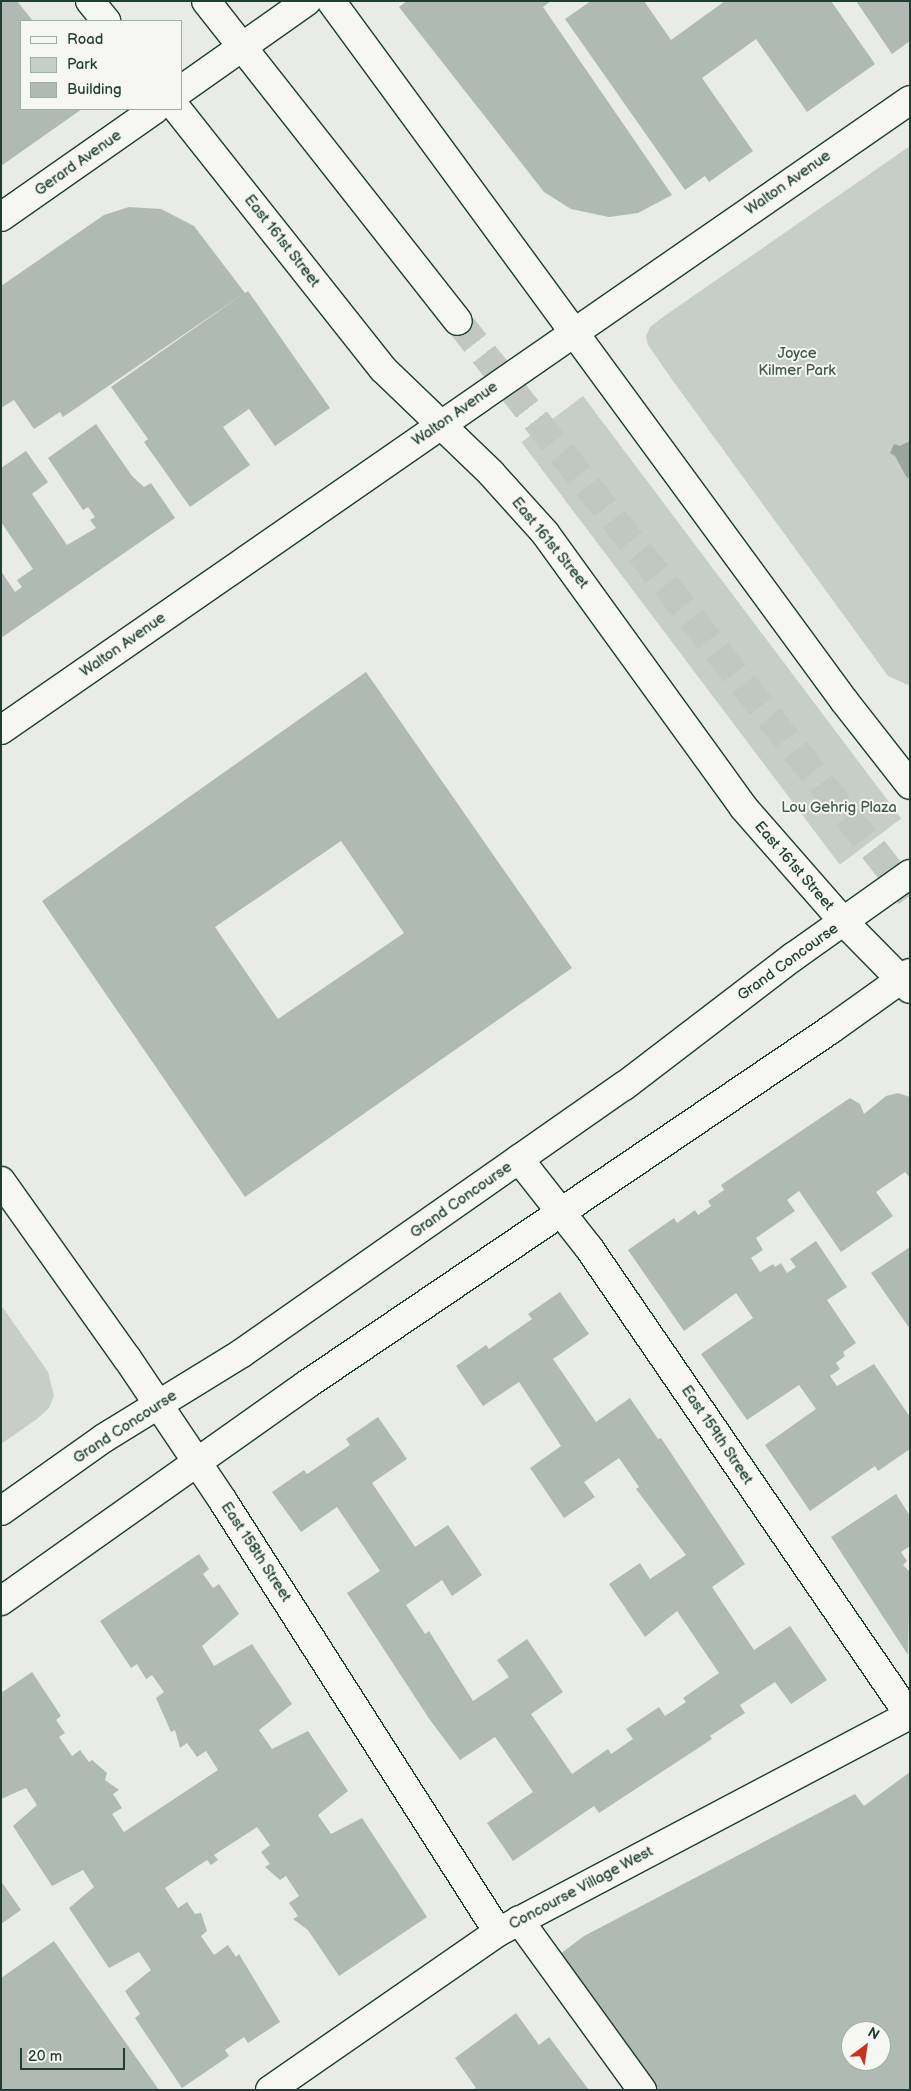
<!DOCTYPE html>
<style>
body{margin:0}
#map{position:relative;width:911px;height:2091px;overflow:hidden;background:#e9ebe7;font-family:"Balsamiq Sans",sans-serif}
div>[style]{position:absolute}
.green>*{inset:0;background:#c7cec9;transform-origin:0 0}
.water>*{inset:0;background:#99a6a0}
.building>*{inset:0;background:#b0bab5}
.major-tunnel>*{height:28px;margin-top:-14px;transform-origin:0;background:repeating-linear-gradient(90deg,#c1c8c3 0 28px,transparent 0 42px)}
.roads{filter:drop-shadow(1px 0 #1f3d34) drop-shadow(-1px 0 #1f3d34) drop-shadow(0 1px #1f3d34) drop-shadow(0 -1px #1f3d34)}
.minor>*{height:28px;margin:-14px;padding:0 14px;transform-origin:14px;border-radius:14px;background:#f6f6f2}
.major>*{height:28px;margin:-14px;padding:0 14px;transform-origin:14px;border-radius:14px;background:#f6f6f2}
span{translate:-50% -50%;white-space:nowrap;text-align:center;line-height:1.15;-webkit-text-stroke:4px #f6f6f2;paint-order:stroke}
.street-label{font-size:15px;color:#1f3d34}
.park-label{font-size:15px;color:#415a52}
.frame{position:absolute;inset:0;border:2px solid #1f3d34;pointer-events:none}
.legend{position:absolute;left:20px;top:20px;width:162px;height:90px;box-sizing:border-box;background:#f6f6f2;border:1px solid #a0aca6;margin:0;padding:6px 9px;list-style:none;font-size:15px;color:#1f3d34}
.legend li{display:flex;align-items:center;gap:10px;height:25px}
.legend b{width:25px;border:1px solid #a0aca6}
.north{position:absolute;left:841px;top:2021px;width:50px;height:50px;box-sizing:border-box;background:#f6f6f2;border:1px solid #a0aca6;border-radius:50%;rotate:31deg;font-size:14px;font-weight:700;line-height:20px;text-align:center;color:#1f3d34}
.north::after{content:'';display:block;margin:auto;width:18px;height:22px;background:#c8321e;clip-path:polygon(50% 0,100% 100%,50% 72%,0 100%)}
.scale{position:absolute;left:20px;top:2048px;width:105px;height:22px;box-sizing:border-box;border:2px solid #1f3d34;border-top:0;padding-left:6px;font-size:15px;line-height:18px;white-space:nowrap;color:#1f3d34;-webkit-text-stroke:4px #f6f6f2;paint-order:stroke}
</style>
<div id="map">
<div class="green">
<i style="clip-path:polygon(910px 146px,910px 686px,888px 676px,673px 381px,648px 345px,646px 336px,650px 327px,663px 317px)"></i>
<i style="left:583px;top:396px;width:529px;height:77px;rotate:53deg"></i>
<i style="clip-path:polygon(1px 1305px,48px 1372px,54px 1396px,49px 1408px,37px 1419px,1px 1444px)"></i>
</div>
<div class="water">
<i style="clip-path:polygon(910px 441px,910px 478px,907px 478px,895px 456px,890px 453px,894px 444px,900px 446px)"></i>
</div>
<div class="building">
<i style="clip-path:polygon(1px 1px,17px 1px,33px 21px,21px 21px,21px 109px,82px 109px,1px 166px)"></i>
<i style="clip-path:polygon(407px 1px,551px 1px,543px 7px,672px 195px,638px 213px,609px 217px,571px 209px,544px 192px,399px 7px)"></i>
<i style="clip-path:polygon(591px 1px,644px 1px,671px 40px,725px 1px,831px 1px,875px 64px,807px 112px,756px 39px,702px 78px,753px 151px,709px 182px,705px 176px,685px 190px,565px 19px)"></i>
<i style="clip-path:polygon(856px 1px,910px 1px,910px 41px,892px 54px)"></i>
<i style="clip-path:polygon(129px 207px,161px 209px,194px 226px,245px 293px,248px 291px,330px 408px,275px 446px,249px 409px,223px 427px,250px 465px,190px 507px,144px 442px,148px 439px,111px 387px,243px 294px,63px 417px,60px 412px,34px 429px,14px 400px,1px 408px,1px 286px,104px 215px)"></i>
<i style="clip-path:polygon(96px 424px,132px 476px,144px 487px,151px 483px,175px 518px,1px 638px,1px 571px,15px 592px,22px 587px,17px 580px,33px 569px,1px 522px,1px 468px,26px 451px,48px 482px,32px 494px,67px 545px,96px 528px,90px 520px,95px 517px,88px 507px,83px 510px,48px 458px)"></i>
<i style="clip-path:polygon(evenodd,366px 672px,572px 968px,245px 1197px,42px 901px,366px 672px,341px 841px,404px 933px,278px 1019px,215px 927px,341px 841px)"></i>
<i style="clip-path:polygon(898px 1093px,910px 1097px,910px 1178px,905px 1172px,876px 1192px,893px 1216px,841px 1252px,799px 1191px,787px 1200px,795px 1211px,756px 1238px,763px 1250px,751px 1258px,760px 1272px,773px 1264px,775px 1267px,781px 1263px,787px 1273px,796px 1267px,790px 1259px,816px 1241px,847px 1287px,827px 1300px,856px 1343px,843px 1352px,845px 1356px,836px 1363px,840px 1369px,830px 1376px,837px 1386px,874px 1364px,910px 1417px,910px 1449px,878px 1471px,875px 1466px,810px 1511px,765px 1445px,816px 1409px,799px 1385px,747px 1420px,701px 1354px,753px 1318px,736px 1293px,684px 1331px,628px 1250px,674px 1218px,677px 1223px,695px 1210px,698px 1215px,711px 1206px,708px 1201px,724px 1190px,721px 1185px,850px 1098px,860px 1104px,864px 1114px,886px 1096px)"></i>
<i style="clip-path:polygon(910px 1247px,910px 1329px,871px 1273px)"></i>
<i style="clip-path:polygon(560px 1292px,589px 1334px,553px 1359px,596px 1422px,630px 1398px,658px 1439px,661px 1438px,745px 1564px,712px 1587px,754px 1650px,790px 1626px,827px 1680px,791px 1704px,775px 1682px,740px 1705px,745px 1713px,710px 1736px,712px 1739px,599px 1813px,594px 1806px,513px 1861px,487px 1823px,533px 1792px,495px 1737px,460px 1760px,430px 1720px,347px 1593px,380px 1571px,337px 1507px,301px 1532px,272px 1492px,304px 1470px,307px 1474px,350px 1445px,346px 1439px,378px 1417px,407px 1459px,372px 1483px,415px 1547px,448px 1525px,482px 1575px,452px 1596px,442px 1580px,406px 1605px,425px 1634px,429px 1631px,473px 1701px,509px 1677px,497px 1660px,527px 1639px,563px 1692px,531px 1714px,572px 1774px,608px 1749px,611px 1754px,633px 1739px,626px 1729px,659px 1707px,665px 1716px,686px 1702px,683px 1698px,719px 1673px,677px 1611px,645px 1637px,609px 1584px,640px 1563px,650px 1579px,686px 1555px,636px 1489px,639px 1487px,619px 1458px,584px 1482px,595px 1497px,564px 1518px,530px 1468px,561px 1446px,519px 1382px,483px 1406px,456px 1366px,486px 1345px,489px 1349px,532px 1319px,528px 1314px)"></i>
<i style="clip-path:polygon(896px 1494px,910px 1516px,910px 1546px,901px 1552px,907px 1561px,903px 1565px,910px 1572px,908px 1655px,831px 1537px)"></i>
<i style="clip-path:polygon(199px 1554px,209px 1569px,203px 1574px,213px 1588px,219px 1584px,239px 1614px,202px 1646px,214px 1666px,252px 1644px,292px 1704px,259px 1730px,272px 1749px,308px 1731px,348px 1791px,318px 1815px,331px 1834px,362px 1818px,427px 1917px,339px 1976px,308px 1930px,293px 1919px,298px 1916px,289px 1903px,299px 1896px,286px 1876px,280px 1880px,265px 1867px,270px 1864px,261px 1852px,270px 1845px,257px 1827px,214px 1855px,218px 1860px,211px 1865px,207px 1860px,165px 1888px,178px 1908px,187px 1902px,195px 1914px,201px 1913px,207px 1931px,201px 1936px,214px 1955px,228px 1945px,236px 1957px,239px 1954px,280px 2022px,248px 2043px,244px 2037px,225px 2050px,229px 2056px,182px 2088px,135px 2018px,140px 2014px,125px 1991px,151px 1970px,139px 1952px,109px 1968px,69px 1908px,94px 1887px,83px 1870px,52px 1886px,13px 1826px,37px 1805px,26px 1788px,1px 1799px,1px 1693px,32px 1672px,61px 1716px,56px 1720px,65px 1733px,59px 1737px,72px 1756px,80px 1750px,89px 1762px,92px 1760px,107px 1773px,105px 1780px,119px 1790px,113px 1794px,122px 1808px,112px 1814px,124px 1832px,218px 1770px,206px 1751px,197px 1757px,187px 1743px,180px 1748px,175px 1730px,171px 1732px,156px 1698px,164px 1692px,152px 1675px,146px 1679px,137px 1664px,131px 1668px,100px 1621px)"></i>
<i style="clip-path:polygon(evenodd,910px 1772px,910px 2090px,655px 2090px,556px 1957px,584px 1936px,855px 1794px,864px 1806px,910px 1772px,851px 2031px,881px 2031px,881px 2061px,851px 2061px,851px 2031px)"></i>
<i style="clip-path:polygon(1px 1881px,21px 1910px,1px 1924px)"></i>
<i style="clip-path:polygon(54px 1941px,159px 2090px,1px 2090px,1px 1978px)"></i>
<i style="clip-path:polygon(516px 2013px,539px 2045px,549px 2037px,589px 2090px,473px 2090px,476px 2088px,455px 2058px)"></i>
</div>
<div class="major-tunnel">
<i style="left:458px;top:321px;width:731px;rotate:51.83deg"></i>
</div>
<div class="roads">
<div class="minor">
<i style="left:181px;top:90px;width:154px;rotate:-35.2deg"></i>
<i style="left:1px;top:217px;width:188px;rotate:-35deg"></i>
<i style="left:1px;top:730px;width:1106px;rotate:-34.72deg"></i>
<i style="left:519px;top:1159px;width:113px;rotate:51.8deg"></i>
<i style="left:589px;top:1248px;width:566px;rotate:55.58deg"></i>
<i style="left:1px;top:1181px;width:217px;rotate:54.6deg"></i>
<i style="left:127px;top:1358px;width:172px;rotate:56.1deg"></i>
<i style="left:223px;top:1501px;width:511px;rotate:57.46deg"></i>
<i style="left:519px;top:1920px;width:210px;rotate:54.1deg"></i>
<i style="left:270px;top:2090px;width:277px;rotate:-34.7deg"></i>
<i style="left:498px;top:1932px;width:466px;rotate:-27.8deg"></i>
</div>
<div class="major">
<i style="left:90px;top:1px;width:26px;rotate:51deg"></i>
<i style="left:206px;top:1px;width:407px;rotate:51.8deg"></i>
<i style="left:331px;top:1px;width:869px;rotate:53.75deg"></i>
<i style="left:845px;top:702px;width:105px;rotate:51.9deg"></i>
<i style="left:177px;top:109px;width:332px;rotate:51.6deg"></i>
<i style="left:383px;top:369px;width:150px;rotate:43.9deg"></i>
<i style="left:491px;top:473px;width:81px;rotate:48deg"></i>
<i style="left:545px;top:533px;width:339px;rotate:54.1deg"></i>
<i style="left:744px;top:808px;width:150px;rotate:48.8deg"></i>
<i style="left:843px;top:921px;width:95px;rotate:45.4deg"></i>
<i style="left:1px;top:1511px;width:126px;rotate:-35.3deg"></i>
<i style="left:104px;top:1438px;width:162px;rotate:-31.6deg"></i>
<i style="left:242px;top:1353px;width:466px;rotate:-35deg"></i>
<i style="left:624px;top:1086px;width:213px;rotate:-37.4deg"></i>
<i style="left:793px;top:957px;width:143px;rotate:-35.4deg"></i>
<i style="left:1px;top:1601px;width:374px;rotate:-35.3deg"></i>
<i style="left:306px;top:1385px;width:633px;rotate:-34.12deg"></i>
<i style="left:830px;top:1030px;width:98px;rotate:-35.5deg"></i>
</div>
</div>
<div class="street-label">
<span style="left:78px;top:163px;rotate:-35deg">Gerard Avenue</span>
<span style="left:788px;top:183px;rotate:-35deg">Walton Avenue</span>
<span style="left:282px;top:241px;rotate:52deg">East 161st Street</span>
<span style="left:455px;top:414px;rotate:-35deg">Walton Avenue</span>
<span style="left:550px;top:543px;rotate:51deg">East 161st Street</span>
<span style="left:123px;top:645px;rotate:-35deg">Walton Avenue</span>
<span style="left:794px;top:866px;rotate:49deg">East 161st Street</span>
<span style="left:788px;top:962px;rotate:-36deg">Grand Concourse</span>
<span style="left:461px;top:1200px;rotate:-35deg">Grand Concourse</span>
<span style="left:125px;top:1427px;rotate:-33deg">Grand Concourse</span>
<span style="left:717px;top:1435px;rotate:56deg">East 159th Street</span>
<span style="left:256px;top:1552px;rotate:57deg">East 158th Street</span>
<span style="left:581px;top:1888px;rotate:-28deg">Concourse Village West</span>
</div>
<div class="park-label">
<span style="left:797px;top:362px">Joyce<br>Kilmer Park</span>
<span style="left:839px;top:808px">Lou Gehrig Plaza</span>
</div>
<div class="frame"></div>
<ul class="legend">
<li><b style="height:6px;background:#f6f6f2"></b>Road</li>
<li><b style="height:14px;background:#c7cec9"></b>Park</li>
<li><b style="height:14px;background:#b0bab5"></b>Building</li>
</ul>
<div class="north">N</div>
<div class="scale">20 m</div>
</div>
